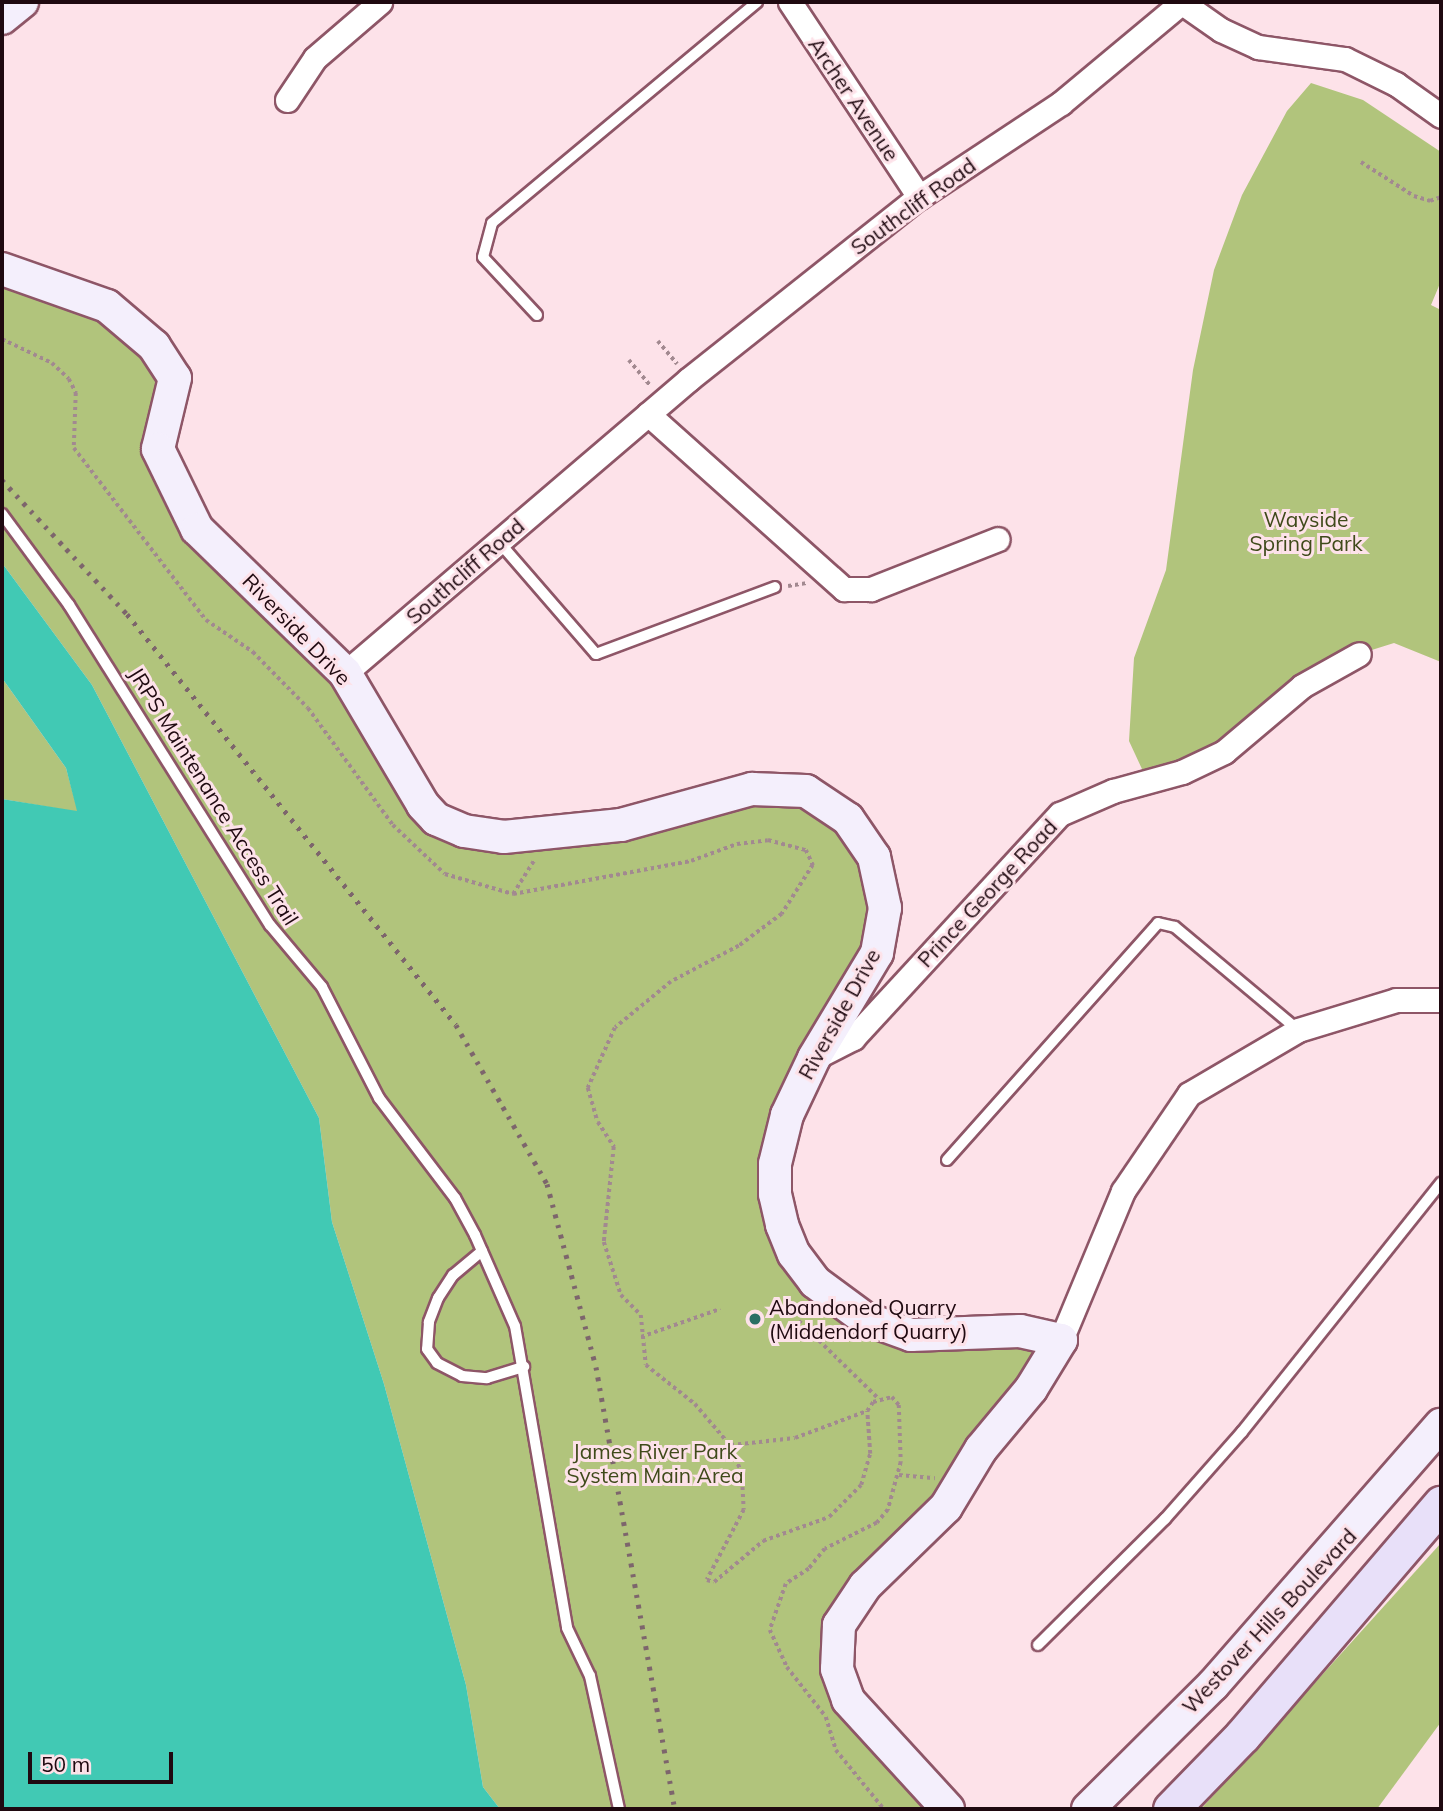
<!DOCTYPE html>
<style>
body{margin:0}
#map{position:relative;width:1443px;height:1811px;overflow:hidden;background:#fde2e9;font-family:Mulish,sans-serif}
div>[style]{position:absolute}
.green>*{inset:0;background:#b1c47c}
.water>*{inset:0;background:#41c9b4}
.path>*{height:3.5px;margin-top:-1.75px;transform-origin:0;background:repeating-linear-gradient(90deg,#a28990 0 3.5px,transparent 0 7px)}
.roads{filter:drop-shadow(2px 0 #8e5667) drop-shadow(-2px 0 #8e5667) drop-shadow(0 2px #8e5667) drop-shadow(0 -2px #8e5667)}
.lane>*{height:10px;margin:-5px;padding:0 5px;transform-origin:5px;border-radius:5px;background:#fff}
.street>*{height:23px;margin:-11.5px;padding:0 11.5px;transform-origin:11.5px;border-radius:11.5px;background:#fff}
.secondary>*{height:32px;margin:-16px;padding:0 16px;transform-origin:16px;border-radius:16px;background:#f4effc}
.primary>*{height:35px;margin:-17.5px;padding:0 17.5px;transform-origin:17.5px;border-radius:17.5px;background:#e8e0f9}
.rail>*{height:5px;margin-top:-2.5px;transform-origin:0;background:repeating-linear-gradient(90deg,#7d656c 0 3.5px,transparent 0 10.5px)}
.dots>*{width:19px;height:19px;translate:-50% -50%;box-sizing:border-box;border:4px solid #fde2e9;border-radius:50%}
span{translate:-50% -50%;white-space:nowrap;text-align:center;line-height:1.15;-webkit-text-stroke:6px #fde2e9;paint-order:stroke}
.street-label{font-size:21px;color:#1f0910}
.park-label{font-size:21px;color:#3f4a1a}
.poi-label{font-size:21px;color:#1f0910}
.left{translate:0 -50%;text-align:left}
.frame{position:absolute;inset:0;border:4px solid #1f0910;pointer-events:none}
.scale{position:absolute;left:28px;top:1752px;width:145px;height:32px;box-sizing:border-box;border:4px solid #1f0910;border-top:0;padding-left:9px;font-size:21px;line-height:24px;white-space:nowrap;color:#1f0910;-webkit-text-stroke:5px #fde2e9;paint-order:stroke}
</style>
<div id="map">
<div class="green">
<i style="clip-path:polygon(1311px 83px,1363px 100px,1441px 152px,1441px 281px,1431px 305px,1441px 310px,1441px 662px,1394px 643px,1359px 654px,1266px 730px,1148px 782px,1129px 741px,1134px 658px,1166px 570px,1193px 370px,1214px 270px,1242px 195px,1287px 111px)"></i>
<i style="clip-path:polygon(2px 269px,107px 306px,175px 378px,158px 449px,197px 529px,345px 673px,423px 805px,504px 837px,752px 789px,848px 819px,885px 908px,797px 1092px,782px 1226px,864px 1318px,1061px 1340px,865px 1586px,835px 1657px,948px 1809px,500px 1809px,483px 1787px,466px 1685px,384px 1384px,332px 1222px,319px 1118px,92px 685px,2px 563px)"></i>
<i style="clip-path:polygon(2px 678px,66px 768px,78px 812px,2px 799px)"></i>
<i style="clip-path:polygon(1441px 1543px,1441px 1722px,1377px 1809px,1201px 1809px)"></i>
</div>
<div class="water">
<i style="clip-path:polygon(2px 563px,92px 685px,319px 1118px,332px 1222px,384px 1384px,466px 1685px,483px 1787px,500px 1809px,2px 1809px,2px 799px,77px 811px,66px 768px,2px 678px)"></i>
</div>
<div class="path">
<i style="left:1361px;top:162px;width:63px;rotate:32.7deg"></i>
<i style="left:1414px;top:196px;width:17px;rotate:17deg"></i>
<i style="left:1430px;top:201px;width:12px;rotate:-20deg"></i>
<i style="left:2px;top:339px;width:55px;rotate:25.6deg"></i>
<i style="left:52px;top:363px;width:23px;rotate:43deg"></i>
<i style="left:69px;top:379px;width:16px;rotate:63deg"></i>
<i style="left:76px;top:393px;width:55px;rotate:92.1deg"></i>
<i style="left:74px;top:448px;width:217px;rotate:52.5deg"></i>
<i style="left:206px;top:620px;width:57px;rotate:34.2deg"></i>
<i style="left:253px;top:652px;width:78px;rotate:45.5deg"></i>
<i style="left:308px;top:708px;width:145px;rotate:54deg"></i>
<i style="left:393px;top:825px;width:71px;rotate:43.3deg"></i>
<i style="left:445px;top:874px;width:71px;rotate:16.4deg"></i>
<i style="left:513px;top:894px;width:181px;rotate:-10.5deg"></i>
<i style="left:691px;top:861px;width:49px;rotate:-20.3deg"></i>
<i style="left:737px;top:844px;width:31px;rotate:-7deg"></i>
<i style="left:768px;top:840px;width:39px;rotate:15deg"></i>
<i style="left:806px;top:850px;width:17px;rotate:65deg"></i>
<i style="left:813px;top:865px;width:58px;rotate:122.3deg"></i>
<i style="left:782px;top:914px;width:54px;rotate:143.3deg"></i>
<i style="left:739px;top:946px;width:77px;rotate:152.1deg"></i>
<i style="left:671px;top:982px;width:72px;rotate:140.6deg"></i>
<i style="left:615px;top:1028px;width:66px;rotate:114.2deg"></i>
<i style="left:588px;top:1088px;width:35px;rotate:74deg"></i>
<i style="left:598px;top:1122px;width:30px;rotate:57deg"></i>
<i style="left:614px;top:1147px;width:96px;rotate:96deg"></i>
<i style="left:604px;top:1242px;width:56px;rotate:72.2deg"></i>
<i style="left:621px;top:1295px;width:28px;rotate:45deg"></i>
<i style="left:641px;top:1315px;width:50px;rotate:84.3deg"></i>
<i style="left:646px;top:1365px;width:63px;rotate:38.5deg"></i>
<i style="left:695px;top:1404px;width:54px;rotate:49.5deg"></i>
<i style="left:730px;top:1445px;width:30px;rotate:67deg"></i>
<i style="left:742px;top:1473px;width:37px;rotate:87deg"></i>
<i style="left:744px;top:1510px;width:79px;rotate:117.9deg"></i>
<i style="left:707px;top:1580px;width:7px;rotate:16deg"></i>
<i style="left:714px;top:1582px;width:64px;rotate:-39.9deg"></i>
<i style="left:763px;top:1541px;width:70px;rotate:-20deg"></i>
<i style="left:829px;top:1517px;width:45px;rotate:-45deg"></i>
<i style="left:861px;top:1485px;width:32px;rotate:-74deg"></i>
<i style="left:870px;top:1454px;width:43px;rotate:-94deg"></i>
<i style="left:867px;top:1411px;width:11px;rotate:-56deg"></i>
<i style="left:873px;top:1402px;width:20px;rotate:-15deg"></i>
<i style="left:892px;top:1397px;width:11px;rotate:49deg"></i>
<i style="left:899px;top:1405px;width:57px;rotate:88deg"></i>
<i style="left:901px;top:1462px;width:50px;rotate:105.2deg"></i>
<i style="left:888px;top:1510px;width:17px;rotate:130deg"></i>
<i style="left:877px;top:1523px;width:58px;rotate:153.4deg"></i>
<i style="left:825px;top:1549px;width:26px;rotate:129deg"></i>
<i style="left:809px;top:1569px;width:27px;rotate:147deg"></i>
<i style="left:786px;top:1584px;width:49px;rotate:109.2deg"></i>
<i style="left:770px;top:1630px;width:41px;rotate:65.3deg"></i>
<i style="left:787px;top:1667px;width:63px;rotate:52deg"></i>
<i style="left:826px;top:1717px;width:34px;rotate:73deg"></i>
<i style="left:836px;top:1750px;width:76px;rotate:50.9deg"></i>
<i style="left:658px;top:341px;width:30px;rotate:50deg"></i>
<i style="left:629px;top:360px;width:34px;rotate:50deg"></i>
<i style="left:788px;top:586px;width:20px;rotate:-9deg"></i>
<i style="left:513px;top:894px;width:40px;rotate:-58deg"></i>
<i style="left:799px;top:1321px;width:109px;rotate:44.3deg"></i>
<i style="left:641px;top:1337px;width:84px;rotate:-19.5deg"></i>
<i style="left:731px;top:1445px;width:64px;rotate:-6.2deg"></i>
<i style="left:795px;top:1438px;width:77px;rotate:-20.6deg"></i>
<i style="left:899px;top:1475px;width:36px;rotate:5deg"></i>
</div>
<div class="roads">
<div class="lane">
<i style="left:537px;top:315px;width:79px;rotate:-133deg"></i>
<i style="left:483px;top:257px;width:35px;rotate:-75deg"></i>
<i style="left:492px;top:223px;width:345px;rotate:-39.8deg"></i>
<i style="left:2px;top:514px;width:113px;rotate:53.6deg"></i>
<i style="left:69px;top:605px;width:378px;rotate:57.9deg"></i>
<i style="left:270px;top:925px;width:81px;rotate:50deg"></i>
<i style="left:322px;top:987px;width:125px;rotate:62.8deg"></i>
<i style="left:379px;top:1098px;width:126px;rotate:52.8deg"></i>
<i style="left:455px;top:1198px;width:42px;rotate:61.6deg"></i>
<i style="left:475px;top:1235px;width:99px;rotate:66.3deg"></i>
<i style="left:515px;top:1326px;width:306px;rotate:80.2deg"></i>
<i style="left:567px;top:1628px;width:53px;rotate:64.4deg"></i>
<i style="left:590px;top:1676px;width:136px;rotate:77.7deg"></i>
<i style="left:499px;top:542px;width:148px;rotate:49.1deg"></i>
<i style="left:596px;top:654px;width:191px;rotate:-20.5deg"></i>
<i style="left:947px;top:1160px;width:317px;rotate:-48.3deg"></i>
<i style="left:1158px;top:923px;width:17px;rotate:13deg"></i>
<i style="left:1175px;top:927px;width:160px;rotate:39.9deg"></i>
<i style="left:482px;top:1251px;width:38px;rotate:140deg"></i>
<i style="left:453px;top:1275px;width:27px;rotate:123deg"></i>
<i style="left:438px;top:1298px;width:26px;rotate:111deg"></i>
<i style="left:429px;top:1322px;width:27px;rotate:94deg"></i>
<i style="left:427px;top:1349px;width:17px;rotate:54deg"></i>
<i style="left:437px;top:1363px;width:28px;rotate:27deg"></i>
<i style="left:462px;top:1376px;width:25px;rotate:5deg"></i>
<i style="left:487px;top:1378px;width:39px;rotate:-17deg"></i>
<i style="left:1038px;top:1645px;width:179px;rotate:-44.8deg"></i>
<i style="left:1165px;top:1519px;width:116px;rotate:-48.5deg"></i>
<i style="left:1242px;top:1432px;width:319px;rotate:-51.4deg"></i>
</div>
<div class="street">
<i style="left:790px;top:2px;width:234px;rotate:56.5deg"></i>
<i style="left:1181px;top:2px;width:49px;rotate:35deg"></i>
<i style="left:1221px;top:30px;width:41px;rotate:24.7deg"></i>
<i style="left:1258px;top:47px;width:88px;rotate:7.9deg"></i>
<i style="left:1345px;top:59px;width:57px;rotate:26.1deg"></i>
<i style="left:1396px;top:84px;width:55px;rotate:35.4deg"></i>
<i style="left:287px;top:100px;width:50px;rotate:-56.3deg"></i>
<i style="left:315px;top:58px;width:86px;rotate:-40.7deg"></i>
<i style="left:648px;top:414px;width:263px;rotate:41.8deg"></i>
<i style="left:844px;top:589px;width:27px"></i>
<i style="left:871px;top:589px;width:136px;rotate:-21.5deg"></i>
<i style="left:345px;top:673px;width:453px;rotate:-40.5deg"></i>
<i style="left:689px;top:379px;width:293px;rotate:-38.4deg"></i>
<i style="left:919px;top:197px;width:170px;rotate:-33.5deg"></i>
<i style="left:1061px;top:103px;width:156px;rotate:-39.8deg"></i>
<i style="left:814px;top:1058px;width:44px;rotate:-27.1deg"></i>
<i style="left:853px;top:1038px;width:305px;rotate:-47.3deg"></i>
<i style="left:1060px;top:814px;width:58px;rotate:-23.5deg"></i>
<i style="left:1113px;top:791px;width:72px;rotate:-15.4deg"></i>
<i style="left:1182px;top:772px;width:47px;rotate:-25.5deg"></i>
<i style="left:1224px;top:752px;width:102px;rotate:-40.2deg"></i>
<i style="left:1302px;top:686px;width:65px;rotate:-29.3deg"></i>
<i style="left:1061px;top:1340px;width:161px;rotate:-67.4deg"></i>
<i style="left:1123px;top:1191px;width:117px;rotate:-55.8deg"></i>
<i style="left:1189px;top:1094px;width:126px;rotate:-30.4deg"></i>
<i style="left:1298px;top:1030px;width:102px;rotate:-17deg"></i>
<i style="left:1396px;top:1000px;width:45px"></i>
</div>
<div class="secondary">
<i style="left:2px;top:18px;width:26px;rotate:-39deg"></i>
<i style="left:2px;top:269px;width:111px;rotate:19.4deg"></i>
<i style="left:107px;top:306px;width:62px;rotate:40.4deg"></i>
<i style="left:154px;top:346px;width:38px;rotate:57deg"></i>
<i style="left:175px;top:378px;width:73px;rotate:103.5deg"></i>
<i style="left:158px;top:449px;width:89px;rotate:64deg"></i>
<i style="left:197px;top:529px;width:206px;rotate:44.2deg"></i>
<i style="left:345px;top:673px;width:153px;rotate:59.4deg"></i>
<i style="left:423px;top:805px;width:19px;rotate:47deg"></i>
<i style="left:436px;top:819px;width:30px;rotate:23deg"></i>
<i style="left:464px;top:831px;width:40px;rotate:8.5deg"></i>
<i style="left:504px;top:837px;width:118px;rotate:-5.9deg"></i>
<i style="left:621px;top:825px;width:136px;rotate:-15.4deg"></i>
<i style="left:752px;top:789px;width:54px;rotate:2.1deg"></i>
<i style="left:806px;top:791px;width:50px;rotate:33.7deg"></i>
<i style="left:848px;top:819px;width:46px;rotate:55.6deg"></i>
<i style="left:874px;top:857px;width:52px;rotate:77.8deg"></i>
<i style="left:885px;top:908px;width:46px;rotate:100.1deg"></i>
<i style="left:877px;top:953px;width:122px;rotate:121deg"></i>
<i style="left:814px;top:1058px;width:63px;rotate:115.3deg"></i>
<i style="left:787px;top:1115px;width:50px;rotate:103.8deg"></i>
<i style="left:775px;top:1164px;width:30px;rotate:90deg"></i>
<i style="left:775px;top:1194px;width:32px;rotate:77deg"></i>
<i style="left:782px;top:1225px;width:31px;rotate:68deg"></i>
<i style="left:794px;top:1254px;width:35px;rotate:53deg"></i>
<i style="left:815px;top:1282px;width:61px;rotate:36.3deg"></i>
<i style="left:864px;top:1318px;width:50px;rotate:19.9deg"></i>
<i style="left:911px;top:1335px;width:109px;rotate:-2.1deg"></i>
<i style="left:1020px;top:1331px;width:42px;rotate:12.4deg"></i>
<i style="left:1061px;top:1340px;width:57px;rotate:121.5deg"></i>
<i style="left:1031px;top:1389px;width:78px;rotate:129.8deg"></i>
<i style="left:981px;top:1449px;width:68px;rotate:121.1deg"></i>
<i style="left:946px;top:1507px;width:113px;rotate:135.7deg"></i>
<i style="left:865px;top:1586px;width:47px;rotate:123.7deg"></i>
<i style="left:839px;top:1625px;width:44px;rotate:92.6deg"></i>
<i style="left:837px;top:1669px;width:33px;rotate:70deg"></i>
<i style="left:848px;top:1700px;width:148px;rotate:47.5deg"></i>
<i style="left:1088px;top:1809px;width:176px;rotate:-44.8deg"></i>
<i style="left:1213px;top:1685px;width:346px;rotate:-48.8deg"></i>
</div>
<div class="primary">
<i style="left:1171px;top:1809px;width:102px;rotate:-45.8deg"></i>
<i style="left:1242px;top:1736px;width:306px;rotate:-49.4deg"></i>
</div>
</div>
<div class="rail">
<i style="left:2px;top:480px;width:183px;rotate:47deg"></i>
<i style="left:127px;top:614px;width:526px;rotate:51.32deg"></i>
<i style="left:456px;top:1025px;width:183px;rotate:60.2deg"></i>
<i style="left:547px;top:1184px;width:189px;rotate:75deg"></i>
<i style="left:596px;top:1367px;width:449px;rotate:79.9deg"></i>
</div>
<div class="dots">
<i style="left:755px;top:1319px;background:#2a6f64"></i>
</div>
<div class="street-label">
<span style="left:854px;top:99px;rotate:56deg">Archer Avenue</span>
<span style="left:913px;top:206px;rotate:-36deg">Southcliff Road</span>
<span style="left:465px;top:571px;rotate:-41deg">Southcliff Road</span>
<span style="left:297px;top:629px;rotate:46deg">Riverside Drive</span>
<span style="left:214px;top:796px;rotate:58deg">JRPS Maintenance Access Trail</span>
<span style="left:987px;top:893px;rotate:-47deg">Prince George Road</span>
<span style="left:839px;top:1014px;rotate:-61deg">Riverside Drive</span>
<span style="left:1269px;top:1621px;rotate:-47deg">Westover Hills Boulevard</span>
</div>
<div class="park-label">
<span style="left:1306px;top:531px">Wayside<br>Spring Park</span>
<span style="left:655px;top:1463px">James River Park<br>System Main Area</span>
</div>
<div class="poi-label">
<span class="left" style="left:769px;top:1319px">Abandoned Quarry<br>(Middendorf Quarry)</span>
</div>
<div class="frame"></div>
<div class="scale">50 m</div>
</div>
